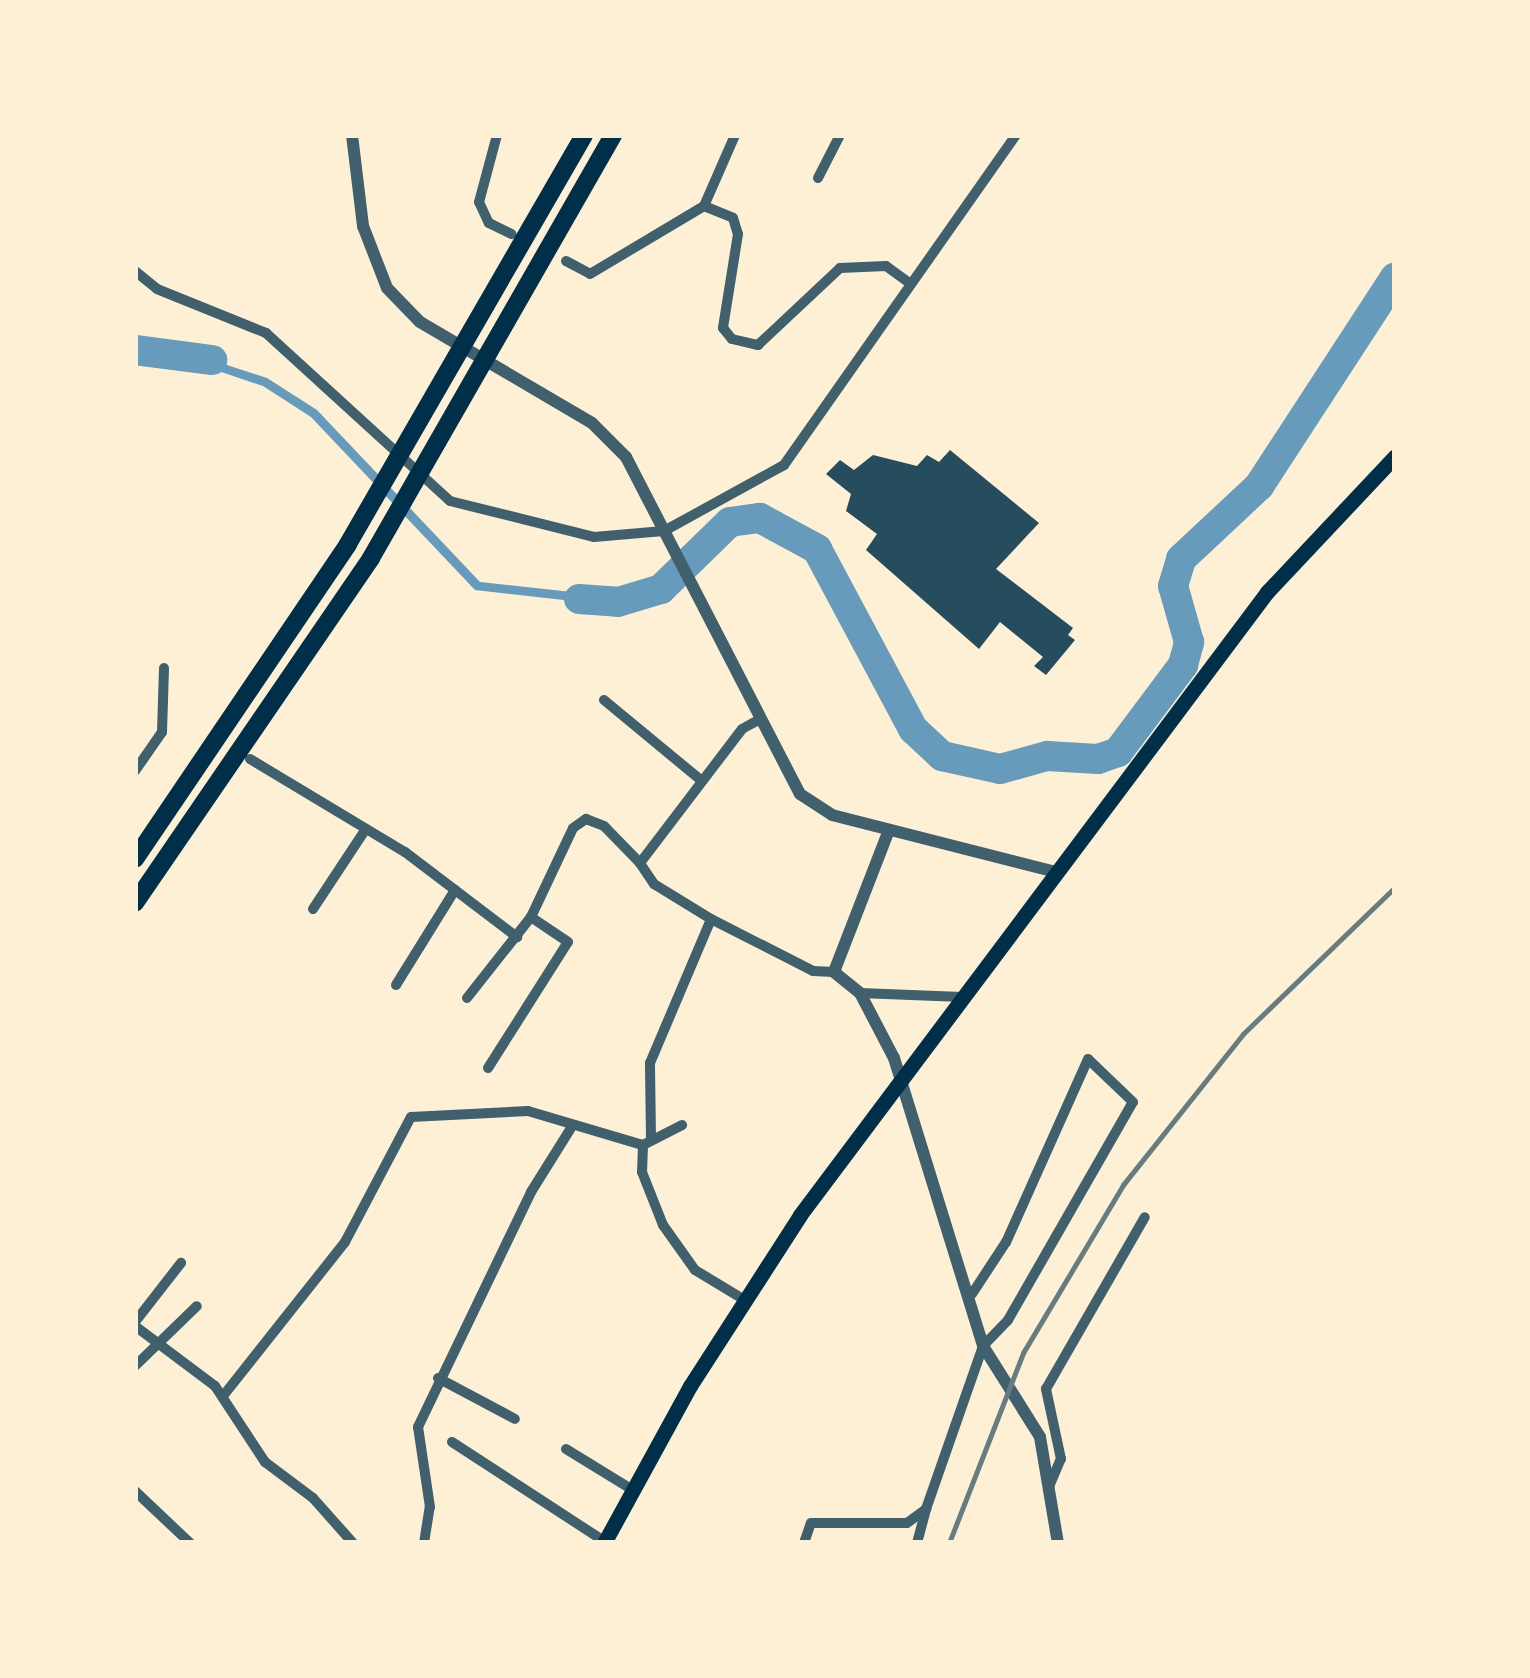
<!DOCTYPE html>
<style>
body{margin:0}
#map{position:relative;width:1530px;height:1678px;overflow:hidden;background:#fdf0d5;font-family:Montserrat,sans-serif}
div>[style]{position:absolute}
.water>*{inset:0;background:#669bbc}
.river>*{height:30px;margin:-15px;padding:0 15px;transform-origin:15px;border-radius:15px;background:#669bbc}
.building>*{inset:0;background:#264d5e}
.minor>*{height:10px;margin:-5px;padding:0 5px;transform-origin:5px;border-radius:5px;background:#3f606c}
.tertiary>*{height:12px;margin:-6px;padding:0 6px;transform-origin:6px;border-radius:6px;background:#3f606c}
.primary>*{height:15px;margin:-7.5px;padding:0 7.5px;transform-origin:7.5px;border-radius:7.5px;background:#003049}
.motorway>*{height:18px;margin:-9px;padding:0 9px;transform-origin:9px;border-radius:9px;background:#003049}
.rail>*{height:4.5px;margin:-2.25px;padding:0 2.25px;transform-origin:2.25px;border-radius:2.25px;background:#657d81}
span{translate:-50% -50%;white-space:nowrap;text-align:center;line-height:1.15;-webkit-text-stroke:12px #fdf0d5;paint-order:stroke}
.frame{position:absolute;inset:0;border:138px solid #fdf0d5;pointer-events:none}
</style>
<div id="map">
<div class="water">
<i style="clip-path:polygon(172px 347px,267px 378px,317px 410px,480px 582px,617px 597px,617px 606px,475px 590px,311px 417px,263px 386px,171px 355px)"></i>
</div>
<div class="river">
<i style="left:135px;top:350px;width:78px;rotate:7.4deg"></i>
<i style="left:579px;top:599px;width:39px;rotate:4deg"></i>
<i style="left:618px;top:602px;width:45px;rotate:-16.8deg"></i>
<i style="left:661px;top:589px;width:96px;rotate:-44.2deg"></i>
<i style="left:730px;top:522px;width:30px;rotate:-8deg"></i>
<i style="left:760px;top:518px;width:65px;rotate:28.5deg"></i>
<i style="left:817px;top:549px;width:204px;rotate:61.9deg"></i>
<i style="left:913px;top:729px;width:40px;rotate:43deg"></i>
<i style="left:942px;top:756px;width:59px;rotate:12.6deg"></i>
<i style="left:1000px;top:769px;width:49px;rotate:-15.5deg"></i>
<i style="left:1047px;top:756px;width:51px;rotate:3.4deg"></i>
<i style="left:1098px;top:759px;width:21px;rotate:-19deg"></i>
<i style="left:1118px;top:752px;width:109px;rotate:-53.2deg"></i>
<i style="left:1183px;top:665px;width:24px;rotate:-75deg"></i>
<i style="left:1189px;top:642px;width:58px;rotate:-105.9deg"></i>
<i style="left:1173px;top:586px;width:28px;rotate:-73deg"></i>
<i style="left:1181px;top:559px;width:107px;rotate:-43.1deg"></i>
<i style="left:1259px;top:486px;width:249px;rotate:-56.9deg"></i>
</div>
<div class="building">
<i style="clip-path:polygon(950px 450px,1039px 523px,996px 569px,1073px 628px,1068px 635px,1075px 640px,1046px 675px,1034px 666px,1043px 657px,1000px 622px,979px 649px,866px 550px,877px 534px,846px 511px,851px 494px,826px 474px,840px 460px,854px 470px,873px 455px,917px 466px,927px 455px,939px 462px)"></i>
</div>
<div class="minor">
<i style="left:497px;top:135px;width:69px;rotate:105deg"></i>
<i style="left:479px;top:202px;width:23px;rotate:65deg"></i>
<i style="left:489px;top:223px;width:25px;rotate:26deg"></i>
<i style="left:818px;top:178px;width:48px;rotate:-62.9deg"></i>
<i style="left:704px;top:206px;width:77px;rotate:-66.4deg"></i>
<i style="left:566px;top:261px;width:27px;rotate:28deg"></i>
<i style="left:590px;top:274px;width:133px;rotate:-30.8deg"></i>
<i style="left:704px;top:206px;width:31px;rotate:22deg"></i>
<i style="left:733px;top:218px;width:17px;rotate:73deg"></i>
<i style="left:738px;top:234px;width:95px;rotate:99.1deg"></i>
<i style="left:723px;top:328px;width:14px;rotate:51deg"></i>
<i style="left:732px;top:339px;width:27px;rotate:13deg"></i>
<i style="left:758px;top:345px;width:112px;rotate:-43.2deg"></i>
<i style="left:840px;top:268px;width:46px;rotate:-2.5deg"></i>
<i style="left:886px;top:266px;width:29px;rotate:36deg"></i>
<i style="left:135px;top:271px;width:28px;rotate:39deg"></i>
<i style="left:157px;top:289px;width:118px;rotate:22deg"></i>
<i style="left:266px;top:333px;width:249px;rotate:42.4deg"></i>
<i style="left:450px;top:501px;width:148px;rotate:14deg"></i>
<i style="left:594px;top:537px;width:70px;rotate:-4.9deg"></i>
<i style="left:664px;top:531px;width:137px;rotate:-28.8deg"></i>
<i style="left:784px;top:465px;width:403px;rotate:-54.9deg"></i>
<i style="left:604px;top:700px;width:127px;rotate:39.6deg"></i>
<i style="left:250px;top:759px;width:181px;rotate:31deg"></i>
<i style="left:405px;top:852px;width:141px;rotate:37.2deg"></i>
<i style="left:135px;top:771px;width:47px;rotate:-55.3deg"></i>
<i style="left:162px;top:732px;width:64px;rotate:-88.2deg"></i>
<i style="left:313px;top:909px;width:95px;rotate:-56.6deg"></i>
<i style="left:711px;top:919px;width:67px;rotate:-148.4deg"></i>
<i style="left:654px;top:884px;width:25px;rotate:-124deg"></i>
<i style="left:640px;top:863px;width:168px;rotate:-52.7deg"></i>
<i style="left:742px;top:729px;width:18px;rotate:-29deg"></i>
<i style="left:396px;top:985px;width:112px;rotate:-58.2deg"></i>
<i style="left:860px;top:993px;width:102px;rotate:2.2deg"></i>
<i style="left:467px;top:998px;width:103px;rotate:-51.7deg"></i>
<i style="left:531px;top:917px;width:98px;rotate:-64.7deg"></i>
<i style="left:573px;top:828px;width:16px;rotate:-35deg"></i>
<i style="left:586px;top:819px;width:19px;rotate:21deg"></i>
<i style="left:604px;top:826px;width:52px;rotate:45.8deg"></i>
<i style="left:488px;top:1068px;width:149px;rotate:-57.6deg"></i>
<i style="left:568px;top:942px;width:45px;rotate:-146deg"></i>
<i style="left:651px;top:1138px;width:75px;rotate:-90.8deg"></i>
<i style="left:650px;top:1063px;width:156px;rotate:-67deg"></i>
<i style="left:711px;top:919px;width:114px;rotate:27deg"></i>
<i style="left:813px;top:971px;width:21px;rotate:3deg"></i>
<i style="left:643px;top:1145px;width:27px;rotate:92deg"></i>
<i style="left:642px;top:1172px;width:57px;rotate:68.4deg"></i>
<i style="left:663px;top:1225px;width:55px;rotate:54.6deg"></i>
<i style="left:695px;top:1270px;width:56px;rotate:31.1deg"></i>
<i style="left:135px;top:1322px;width:75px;rotate:-52.1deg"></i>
<i style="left:135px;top:1326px;width:100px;rotate:36.9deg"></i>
<i style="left:215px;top:1386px;width:91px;rotate:56.7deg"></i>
<i style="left:265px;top:1462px;width:60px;rotate:36.9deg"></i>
<i style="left:313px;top:1498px;width:60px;rotate:48.4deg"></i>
<i style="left:135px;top:1366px;width:86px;rotate:-44.1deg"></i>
<i style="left:438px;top:1378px;width:87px;rotate:28deg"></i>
<i style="left:223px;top:1396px;width:196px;rotate:-51.6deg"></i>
<i style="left:345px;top:1242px;width:141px;rotate:-62.2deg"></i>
<i style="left:411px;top:1117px;width:117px;rotate:-2.9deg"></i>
<i style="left:528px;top:1111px;width:120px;rotate:16.5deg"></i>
<i style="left:643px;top:1145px;width:44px;rotate:-27.1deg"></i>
<i style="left:452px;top:1442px;width:185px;rotate:33.1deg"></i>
<i style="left:566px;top:1449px;width:76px;rotate:31.6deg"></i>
<i style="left:1048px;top:1489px;width:33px;rotate:-67deg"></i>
<i style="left:1061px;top:1459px;width:72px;rotate:-102.1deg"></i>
<i style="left:1046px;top:1389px;width:198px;rotate:-60.1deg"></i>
<i style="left:135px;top:1491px;width:76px;rotate:43.4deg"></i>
<i style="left:424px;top:1543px;width:36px;rotate:-81deg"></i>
<i style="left:430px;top:1507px;width:81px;rotate:-98.5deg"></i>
<i style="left:418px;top:1427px;width:261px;rotate:-64.3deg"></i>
<i style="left:531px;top:1192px;width:75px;rotate:-58deg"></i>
<i style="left:804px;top:1543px;width:21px;rotate:-71deg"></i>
<i style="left:811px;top:1523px;width:96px"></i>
<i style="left:907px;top:1523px;width:24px;rotate:-36deg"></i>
<i style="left:926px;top:1509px;width:173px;rotate:-70.7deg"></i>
<i style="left:983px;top:1346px;width:36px;rotate:-46deg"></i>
<i style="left:1008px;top:1320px;width:251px;rotate:-60.2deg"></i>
<i style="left:1133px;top:1102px;width:62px;rotate:-136.3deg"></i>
<i style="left:1088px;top:1059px;width:201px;rotate:114.1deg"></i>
<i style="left:1006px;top:1242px;width:62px;rotate:123.2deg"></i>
<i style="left:917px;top:1543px;width:35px;rotate:-75deg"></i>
</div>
<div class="tertiary">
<i style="left:352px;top:135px;width:92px;rotate:83.1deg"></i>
<i style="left:363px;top:226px;width:66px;rotate:68.8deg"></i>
<i style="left:387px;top:288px;width:47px;rotate:45.9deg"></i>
<i style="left:420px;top:322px;width:199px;rotate:30.4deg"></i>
<i style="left:592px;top:423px;width:48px;rotate:45deg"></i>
<i style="left:626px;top:457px;width:379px;rotate:62.7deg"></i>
<i style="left:800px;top:794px;width:38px;rotate:33deg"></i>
<i style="left:832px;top:815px;width:230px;rotate:14.3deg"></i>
<i style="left:889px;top:830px;width:152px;rotate:111.2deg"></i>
<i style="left:834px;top:972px;width:33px;rotate:39deg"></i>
<i style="left:860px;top:993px;width:73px;rotate:62.4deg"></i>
<i style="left:894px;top:1058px;width:301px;rotate:72.8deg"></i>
<i style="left:983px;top:1346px;width:107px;rotate:57.9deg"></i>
<i style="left:1040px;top:1437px;width:108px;rotate:80.4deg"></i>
</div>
<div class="primary">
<i style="left:604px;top:1543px;width:179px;rotate:-61.3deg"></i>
<i style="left:690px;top:1386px;width:203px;rotate:-57.2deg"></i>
<i style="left:800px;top:1215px;width:779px;rotate:-53.14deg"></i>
<i style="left:1267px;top:592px;width:187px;rotate:-46.7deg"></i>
</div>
<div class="motorway">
<i style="left:135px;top:859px;width:380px;rotate:-55.9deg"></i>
<i style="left:348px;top:544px;width:472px;rotate:-60deg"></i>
<i style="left:135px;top:903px;width:418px;rotate:-55.6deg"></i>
<i style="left:371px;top:558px;width:487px;rotate:-60.2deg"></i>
</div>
<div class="rail">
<i style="left:949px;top:1543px;width:204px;rotate:-68.7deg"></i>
<i style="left:1023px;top:1353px;width:196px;rotate:-59.2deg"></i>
<i style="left:1123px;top:1185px;width:193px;rotate:-51.5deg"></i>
<i style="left:1243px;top:1034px;width:211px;rotate:-44deg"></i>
</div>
<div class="frame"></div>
</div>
